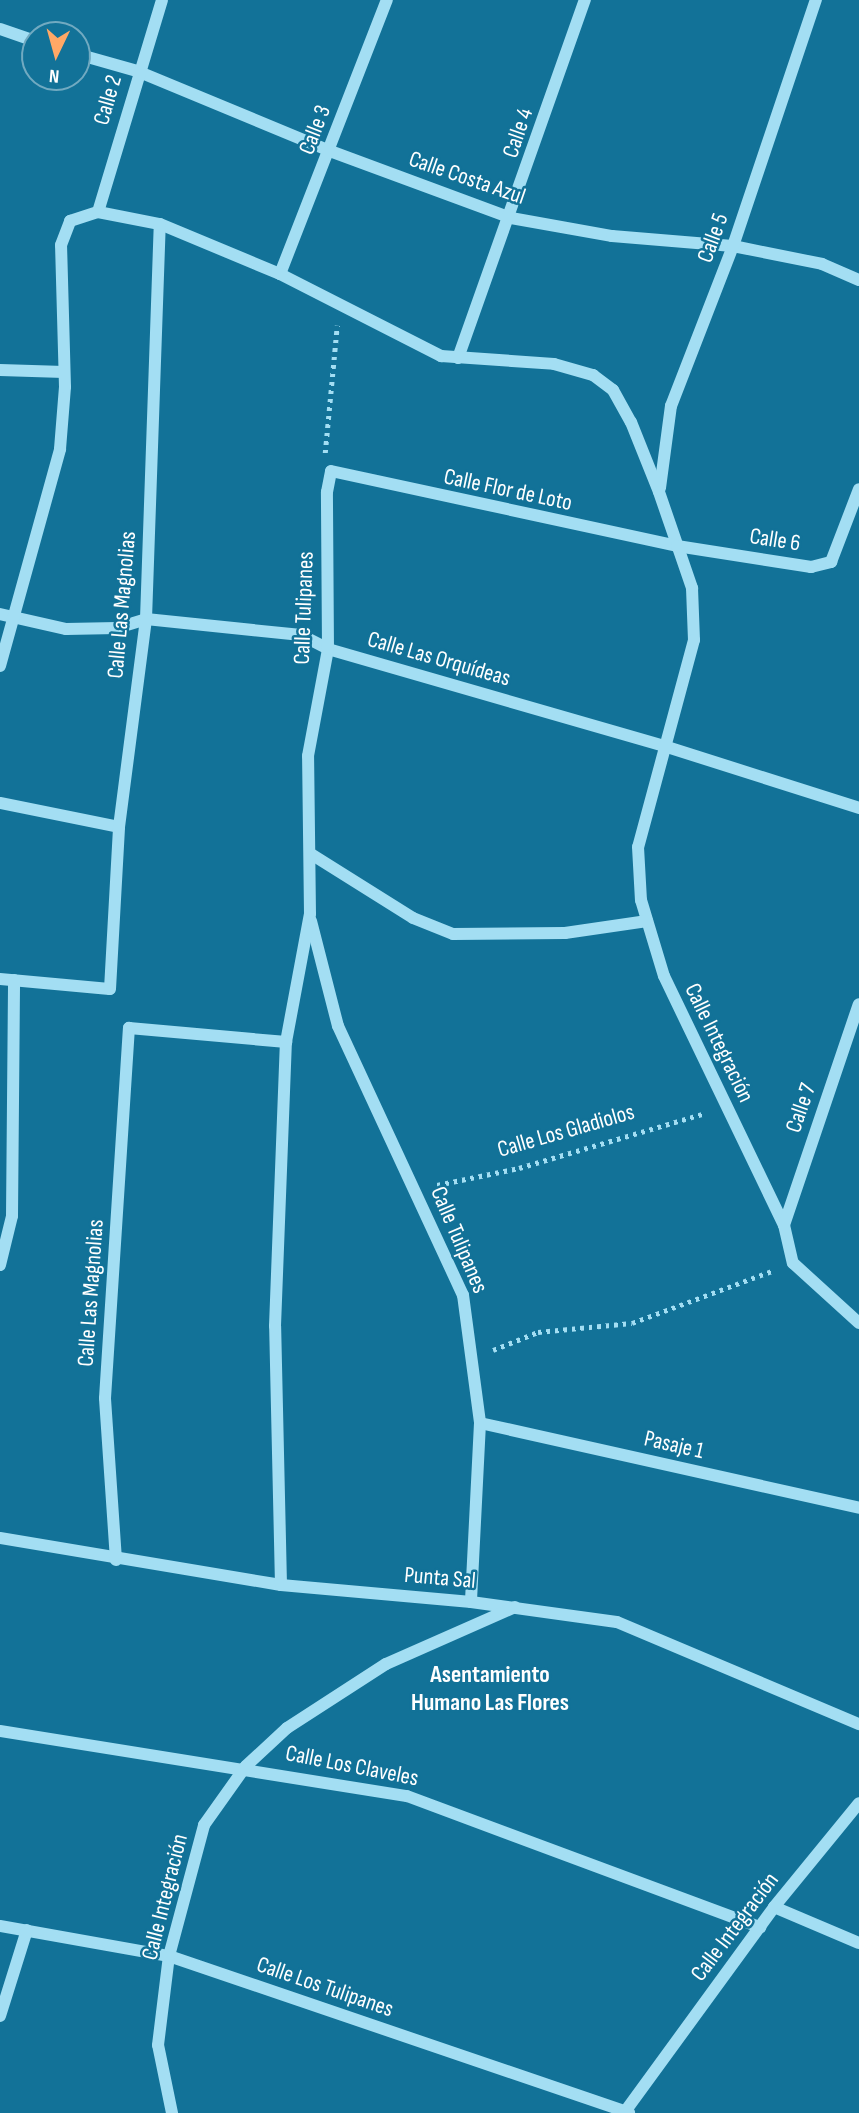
<!DOCTYPE html>
<meta charset="utf-8">
<style>
body{margin:0}
#map{position:relative;width:859px;height:2113px;overflow:hidden;background:#127298;font-family:"Sofia Sans Condensed",sans-serif}
div>[style]{position:absolute}
.path>*{height:4.5px;margin-top:-2.25px;transform-origin:0;background:repeating-linear-gradient(90deg,#a3def3 0 3.5px,transparent 0 8.5px)}
.minor>*{height:12px;margin:-6px;padding:0 6px;transform-origin:6px;border-radius:6px;background:#a3def3}
span{translate:-50% -50%;white-space:nowrap;text-align:center;line-height:1.15;-webkit-text-stroke:5px #127298;paint-order:stroke}
.street-label{font-size:23px;color:#fff}
.neighbourhood-label{font-size:24px;color:#fff;font-weight:700}
.north{position:absolute;left:21px;top:21px;width:70px;height:70px;box-sizing:border-box;background:#127298;border:2px solid #71aac1;border-radius:50%;rotate:185deg;font-size:19px;font-weight:700;line-height:28px;text-align:center;color:#fff}
.north::after{content:'';display:block;margin:auto;width:24px;height:32px;background:#ffa866;clip-path:polygon(50% 0,100% 100%,50% 72%,0 100%)}
</style>
<div id="map">
<div class="path">
<i style="left:325px;top:453px;width:128px;rotate:-84.6deg"></i>
<i style="left:437px;top:1185px;width:84px;rotate:-11.7deg"></i>
<i style="left:519px;top:1168px;width:195px;rotate:-16.4deg"></i>
<i style="left:493px;top:1350px;width:48px;rotate:-21.8deg"></i>
<i style="left:538px;top:1332px;width:94px;rotate:-5.5deg"></i>
<i style="left:632px;top:1323px;width:149px;rotate:-20.4deg"></i>
</div>
<div class="minor">
<i style="left:0;top:29px;width:37px;rotate:19deg"></i>
<i style="left:77px;top:54px;width:62px;rotate:15.8deg"></i>
<i style="left:137px;top:71px;width:209px;rotate:22.5deg"></i>
<i style="left:330px;top:151px;width:193px;rotate:20.3deg"></i>
<i style="left:511px;top:218px;width:103px;rotate:10.1deg"></i>
<i style="left:612px;top:236px;width:121px;rotate:4.7deg"></i>
<i style="left:733px;top:246px;width:91px;rotate:11.4deg"></i>
<i style="left:822px;top:264px;width:40px;rotate:23.4deg"></i>
<i style="left:98px;top:212px;width:221px;rotate:-73.2deg"></i>
<i style="left:280px;top:274px;width:294px;rotate:-68.7deg"></i>
<i style="left:458px;top:358px;width:380px;rotate:-70.5deg"></i>
<i style="left:0;top:370px;width:64px;rotate:1.8deg"></i>
<i style="left:660px;top:488px;width:83px;rotate:-82.4deg"></i>
<i style="left:671px;top:406px;width:172px;rotate:-68.8deg"></i>
<i style="left:733px;top:246px;width:260px;rotate:-71.4deg"></i>
<i style="left:0;top:614px;width:68px;rotate:12.8deg"></i>
<i style="left:66px;top:629px;width:51px;rotate:-1.1deg"></i>
<i style="left:117px;top:628px;width:30px;rotate:-17deg"></i>
<i style="left:146px;top:619px;width:156px;rotate:5.9deg"></i>
<i style="left:301px;top:635px;width:30px;rotate:27deg"></i>
<i style="left:328px;top:649px;width:350px;rotate:16.1deg"></i>
<i style="left:664px;top:746px;width:205px;rotate:17.6deg"></i>
<i style="left:0;top:666px;width:225px;rotate:-74.5deg"></i>
<i style="left:60px;top:449px;width:62px;rotate:-85.4deg"></i>
<i style="left:65px;top:387px;width:142px;rotate:-91.6deg"></i>
<i style="left:61px;top:245px;width:26px;rotate:-69deg"></i>
<i style="left:70px;top:221px;width:29px;rotate:-18deg"></i>
<i style="left:98px;top:212px;width:63px;rotate:11deg"></i>
<i style="left:160px;top:224px;width:130px;rotate:22.6deg"></i>
<i style="left:280px;top:274px;width:181px;rotate:27deg"></i>
<i style="left:441px;top:356px;width:113px;rotate:4deg"></i>
<i style="left:554px;top:364px;width:41px;rotate:15.8deg"></i>
<i style="left:593px;top:375px;width:25px;rotate:37deg"></i>
<i style="left:613px;top:390px;width:37px;rotate:61deg"></i>
<i style="left:631px;top:422px;width:75px;rotate:68.2deg"></i>
<i style="left:659px;top:492px;width:102px;rotate:71deg"></i>
<i style="left:692px;top:588px;width:52px;rotate:87.8deg"></i>
<i style="left:694px;top:640px;width:214px;rotate:105.1deg"></i>
<i style="left:638px;top:847px;width:53px;rotate:86.8deg"></i>
<i style="left:641px;top:900px;width:79px;rotate:73.2deg"></i>
<i style="left:664px;top:976px;width:276px;rotate:64.3deg"></i>
<i style="left:784px;top:1225px;width:39px;rotate:77deg"></i>
<i style="left:793px;top:1263px;width:89px;rotate:42.3deg"></i>
<i style="left:0;top:803px;width:121px;rotate:11.4deg"></i>
<i style="left:311px;top:854px;width:120px;rotate:32.1deg"></i>
<i style="left:413px;top:918px;width:43px;rotate:21.8deg"></i>
<i style="left:453px;top:934px;width:112px;rotate:-0.5deg"></i>
<i style="left:565px;top:933px;width:83px;rotate:-8.3deg"></i>
<i style="left:311px;top:921px;width:108px;rotate:75.6deg"></i>
<i style="left:338px;top:1026px;width:297px;rotate:65.1deg"></i>
<i style="left:463px;top:1295px;width:129px;rotate:82.4deg"></i>
<i style="left:480px;top:1423px;width:179px;rotate:92.9deg"></i>
<i style="left:0;top:979px;width:110px;rotate:5.2deg"></i>
<i style="left:110px;top:989px;width:162px;rotate:-86.8deg"></i>
<i style="left:119px;top:827px;width:210px;rotate:-82.6deg"></i>
<i style="left:146px;top:619px;width:395px;rotate:-88deg"></i>
<i style="left:784px;top:1225px;width:233px;rotate:-71.3deg"></i>
<i style="left:0;top:1265px;width:50px;rotate:-76.2deg"></i>
<i style="left:12px;top:1216px;width:236px;rotate:-89.5deg"></i>
<i style="left:480px;top:1423px;width:388px;rotate:12.6deg"></i>
<i style="left:0;top:1538px;width:285px;rotate:9.5deg"></i>
<i style="left:281px;top:1585px;width:191px;rotate:5.1deg"></i>
<i style="left:471px;top:1602px;width:147px;rotate:7.8deg"></i>
<i style="left:617px;top:1622px;width:263px;rotate:22.9deg"></i>
<i style="left:116px;top:1560px;width:162px;rotate:-93.9deg"></i>
<i style="left:105px;top:1398px;width:371px;rotate:-86.3deg"></i>
<i style="left:129px;top:1028px;width:158px;rotate:5.1deg"></i>
<i style="left:281px;top:1585px;width:259px;rotate:-91.3deg"></i>
<i style="left:275px;top:1326px;width:284px;rotate:-87.8deg"></i>
<i style="left:286px;top:1042px;width:130px;rotate:-79.4deg"></i>
<i style="left:310px;top:914px;width:158px;rotate:-90.7deg"></i>
<i style="left:308px;top:756px;width:109px;rotate:-79.4deg"></i>
<i style="left:328px;top:649px;width:157px;rotate:-90.4deg"></i>
<i style="left:327px;top:492px;width:21px;rotate:-79deg"></i>
<i style="left:331px;top:471px;width:354px;rotate:12.2deg"></i>
<i style="left:677px;top:546px;width:136px;rotate:8.9deg"></i>
<i style="left:811px;top:567px;width:21px;rotate:-14deg"></i>
<i style="left:831px;top:562px;width:78px;rotate:-69deg"></i>
<i style="left:0;top:1731px;width:412px;rotate:9.1deg"></i>
<i style="left:407px;top:1796px;width:377px;rotate:20.4deg"></i>
<i style="left:774px;top:1907px;width:92px;rotate:23deg"></i>
<i style="left:0;top:1926px;width:172px;rotate:10.1deg"></i>
<i style="left:169px;top:1956px;width:486px;rotate:18.8deg"></i>
<i style="left:0;top:2016px;width:90px;rotate:-72.6deg"></i>
<i style="left:172px;top:2113px;width:69px;rotate:-101.6deg"></i>
<i style="left:158px;top:2045px;width:90px;rotate:-83deg"></i>
<i style="left:169px;top:1956px;width:136px;rotate:-75deg"></i>
<i style="left:204px;top:1825px;width:72px;rotate:-54.6deg"></i>
<i style="left:246px;top:1766px;width:56px;rotate:-42.8deg"></i>
<i style="left:287px;top:1728px;width:118px;rotate:-32.9deg"></i>
<i style="left:386px;top:1664px;width:141px;rotate:-23.8deg"></i>
<i style="left:624px;top:2113px;width:255px;rotate:-53.9deg"></i>
<i style="left:774px;top:1907px;width:134px;rotate:-50.7deg"></i>
</div>
<div class="street-label">
<span style="left:108px;top:100px;rotate:-74deg">Calle 2</span>
<span style="left:315px;top:130px;rotate:-69deg">Calle 3</span>
<span style="left:518px;top:133px;rotate:-71deg">Calle 4</span>
<span style="left:467px;top:178px;rotate:19deg">Calle Costa Azul</span>
<span style="left:713px;top:238px;rotate:-70deg">Calle 5</span>
<span style="left:508px;top:490px;rotate:12deg">Calle Flor de Loto</span>
<span style="left:775px;top:540px;rotate:9deg">Calle 6</span>
<span style="left:122px;top:605px;rotate:-85deg">Calle Las Magnolias</span>
<span style="left:304px;top:608px;rotate:-88deg">Calle Tulipanes</span>
<span style="left:439px;top:659px;rotate:16deg">Calle Las Orquídeas</span>
<span style="left:719px;top:1043px;rotate:64deg">Calle Integración</span>
<span style="left:801px;top:1108px;rotate:-71deg">Calle 7</span>
<span style="left:566px;top:1131px;rotate:-16deg">Calle Los Gladiolos</span>
<span style="left:459px;top:1240px;rotate:67deg">Calle Tulipanes</span>
<span style="left:91px;top:1293px;rotate:-86deg">Calle Las Magnolias</span>
<span style="left:674px;top:1445px;rotate:13deg">Pasaje 1</span>
<span style="left:440px;top:1578px;rotate:5deg">Punta Sal</span>
<span style="left:352px;top:1766px;rotate:11deg">Calle Los Claveles</span>
<span style="left:165px;top:1897px;rotate:-76deg">Calle Integración</span>
<span style="left:735px;top:1927px;rotate:-53deg">Calle Integración</span>
<span style="left:325px;top:1987px;rotate:19deg">Calle Los Tulipanes</span>
</div>
<div class="neighbourhood-label">
<span style="left:490px;top:1689px">Asentamiento<br>Humano Las Flores</span>
</div>
<div class="north">N</div>
</div>
